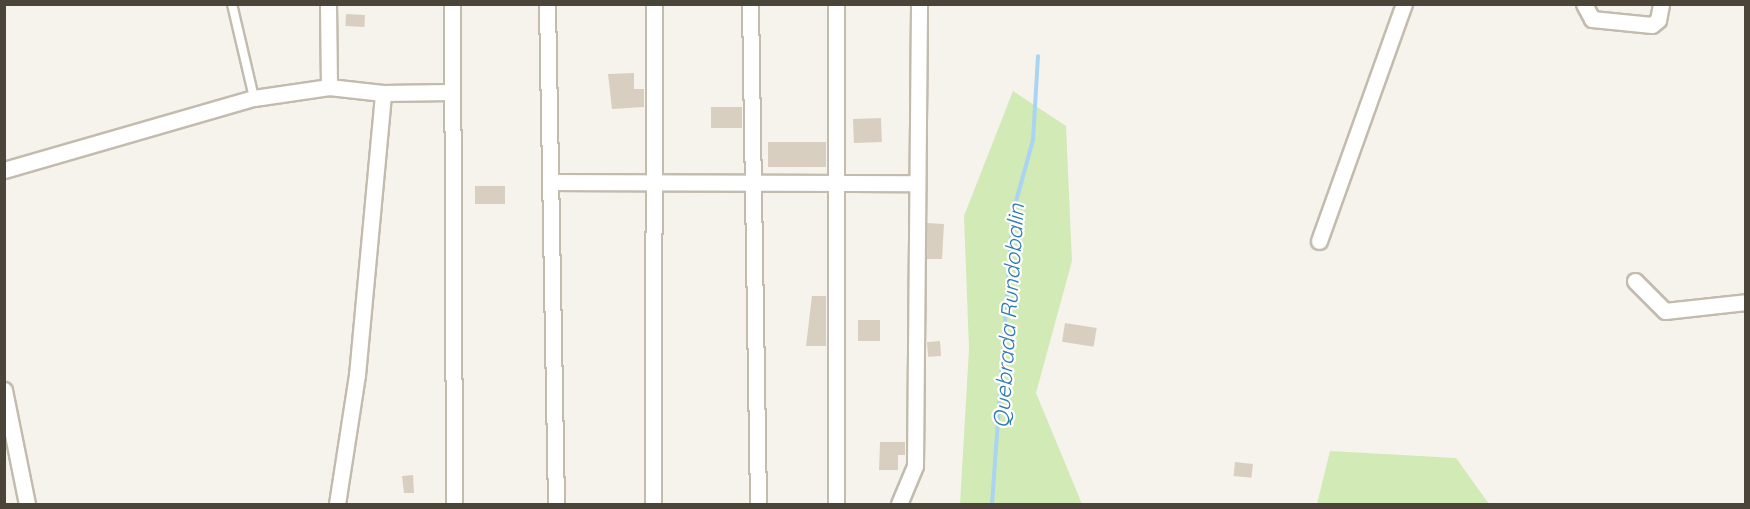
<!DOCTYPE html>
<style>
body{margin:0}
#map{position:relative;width:1750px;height:509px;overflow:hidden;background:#f6f3ec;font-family:Quicksand,sans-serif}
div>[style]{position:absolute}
.green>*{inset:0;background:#d2eab5}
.stream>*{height:4px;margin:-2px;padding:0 2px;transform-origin:2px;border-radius:2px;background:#a9d4f2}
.building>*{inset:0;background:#d8cfc1;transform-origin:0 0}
.roads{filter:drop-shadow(2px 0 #c2bbae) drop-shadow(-2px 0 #c2bbae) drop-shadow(0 2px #c2bbae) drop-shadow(0 -2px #c2bbae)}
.lane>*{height:8px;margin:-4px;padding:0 4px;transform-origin:4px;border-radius:4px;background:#fff}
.street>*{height:15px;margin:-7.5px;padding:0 7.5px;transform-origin:7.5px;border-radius:7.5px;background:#fff}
span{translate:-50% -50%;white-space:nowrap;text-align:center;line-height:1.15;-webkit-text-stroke:4.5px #fff;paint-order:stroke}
.water-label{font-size:22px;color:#2e7ab2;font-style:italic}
.frame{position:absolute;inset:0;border:6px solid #4b4439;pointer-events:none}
</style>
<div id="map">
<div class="green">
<i style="clip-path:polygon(1013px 91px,1066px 126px,1072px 261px,1036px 393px,1082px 504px,960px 504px,969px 349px,964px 216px)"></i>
<i style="clip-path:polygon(1330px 451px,1456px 458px,1489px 504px,1317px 504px)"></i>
</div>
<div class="stream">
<i style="left:992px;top:504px;width:293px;rotate:-85.9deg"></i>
<i style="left:1013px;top:212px;width:75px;rotate:-74.5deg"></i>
<i style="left:1033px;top:140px;width:84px;rotate:-86.6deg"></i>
</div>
<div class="building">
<i style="left:346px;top:14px;width:19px;height:12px;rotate:3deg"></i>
<i style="clip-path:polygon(634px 73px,634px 89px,644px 89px,644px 107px,612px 109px,608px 74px)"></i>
<i style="left:742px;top:107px;width:21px;height:31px;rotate:90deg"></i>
<i style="left:881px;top:118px;width:24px;height:28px;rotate:88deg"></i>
<i style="left:826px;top:142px;width:25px;height:58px;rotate:90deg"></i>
<i style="left:475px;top:186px;width:30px;height:18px"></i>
<i style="clip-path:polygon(927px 223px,944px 224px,942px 259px,927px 259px)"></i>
<i style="clip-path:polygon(812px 296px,826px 296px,826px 346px,806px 346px)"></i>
<i style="left:880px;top:320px;width:21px;height:22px;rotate:90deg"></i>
<i style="left:1065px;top:323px;width:32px;height:19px;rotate:9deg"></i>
<i style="left:940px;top:341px;width:15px;height:13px;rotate:86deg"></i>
<i style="clip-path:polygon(880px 442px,905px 442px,905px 455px,898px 455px,898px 470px,879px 470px)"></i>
<i style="left:1235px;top:462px;width:18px;height:14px;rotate:6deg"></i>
<i style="clip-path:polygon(413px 475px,414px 493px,404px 493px,402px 476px)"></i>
</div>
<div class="roads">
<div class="lane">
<i style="left:232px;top:4px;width:97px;rotate:76.8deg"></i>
</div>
<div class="street">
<i style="left:328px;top:4px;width:83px;rotate:89.3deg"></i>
<i style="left:452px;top:4px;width:500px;rotate:89.77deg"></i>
<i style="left:547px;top:4px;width:500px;rotate:88.97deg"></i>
<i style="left:750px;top:4px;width:500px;rotate:89.08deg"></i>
<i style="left:836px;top:4px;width:500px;rotate:90deg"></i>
<i style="left:1584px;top:4px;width:17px;rotate:62deg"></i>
<i style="left:1592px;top:19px;width:60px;rotate:5.7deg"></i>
<i style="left:1652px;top:25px;width:8px;rotate:-40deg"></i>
<i style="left:1658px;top:20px;width:16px;rotate:-79deg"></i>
<i style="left:4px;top:170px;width:260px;rotate:-16.1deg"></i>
<i style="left:254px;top:98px;width:76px;rotate:-8.3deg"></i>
<i style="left:329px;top:87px;width:54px;rotate:6.3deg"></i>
<i style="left:383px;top:93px;width:68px;rotate:-0.8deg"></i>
<i style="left:550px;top:182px;width:367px;rotate:0.2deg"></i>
<i style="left:1319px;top:241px;width:252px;rotate:-70.3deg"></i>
<i style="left:1635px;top:281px;width:42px;rotate:45deg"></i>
<i style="left:1665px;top:311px;width:81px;rotate:-6.3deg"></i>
<i style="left:4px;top:390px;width:116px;rotate:78.6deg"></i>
<i style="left:337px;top:504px;width:131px;rotate:-81.2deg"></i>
<i style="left:357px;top:375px;width:283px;rotate:-84.7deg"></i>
<i style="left:653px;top:504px;width:500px;rotate:-89.89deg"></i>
<i style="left:899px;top:504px;width:41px;rotate:-67.2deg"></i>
<i style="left:915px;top:466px;width:462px;rotate:-89.5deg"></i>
</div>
</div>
<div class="water-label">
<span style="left:1009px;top:316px;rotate:-86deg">Quebrada Rundobalin</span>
</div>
<div class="frame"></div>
</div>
